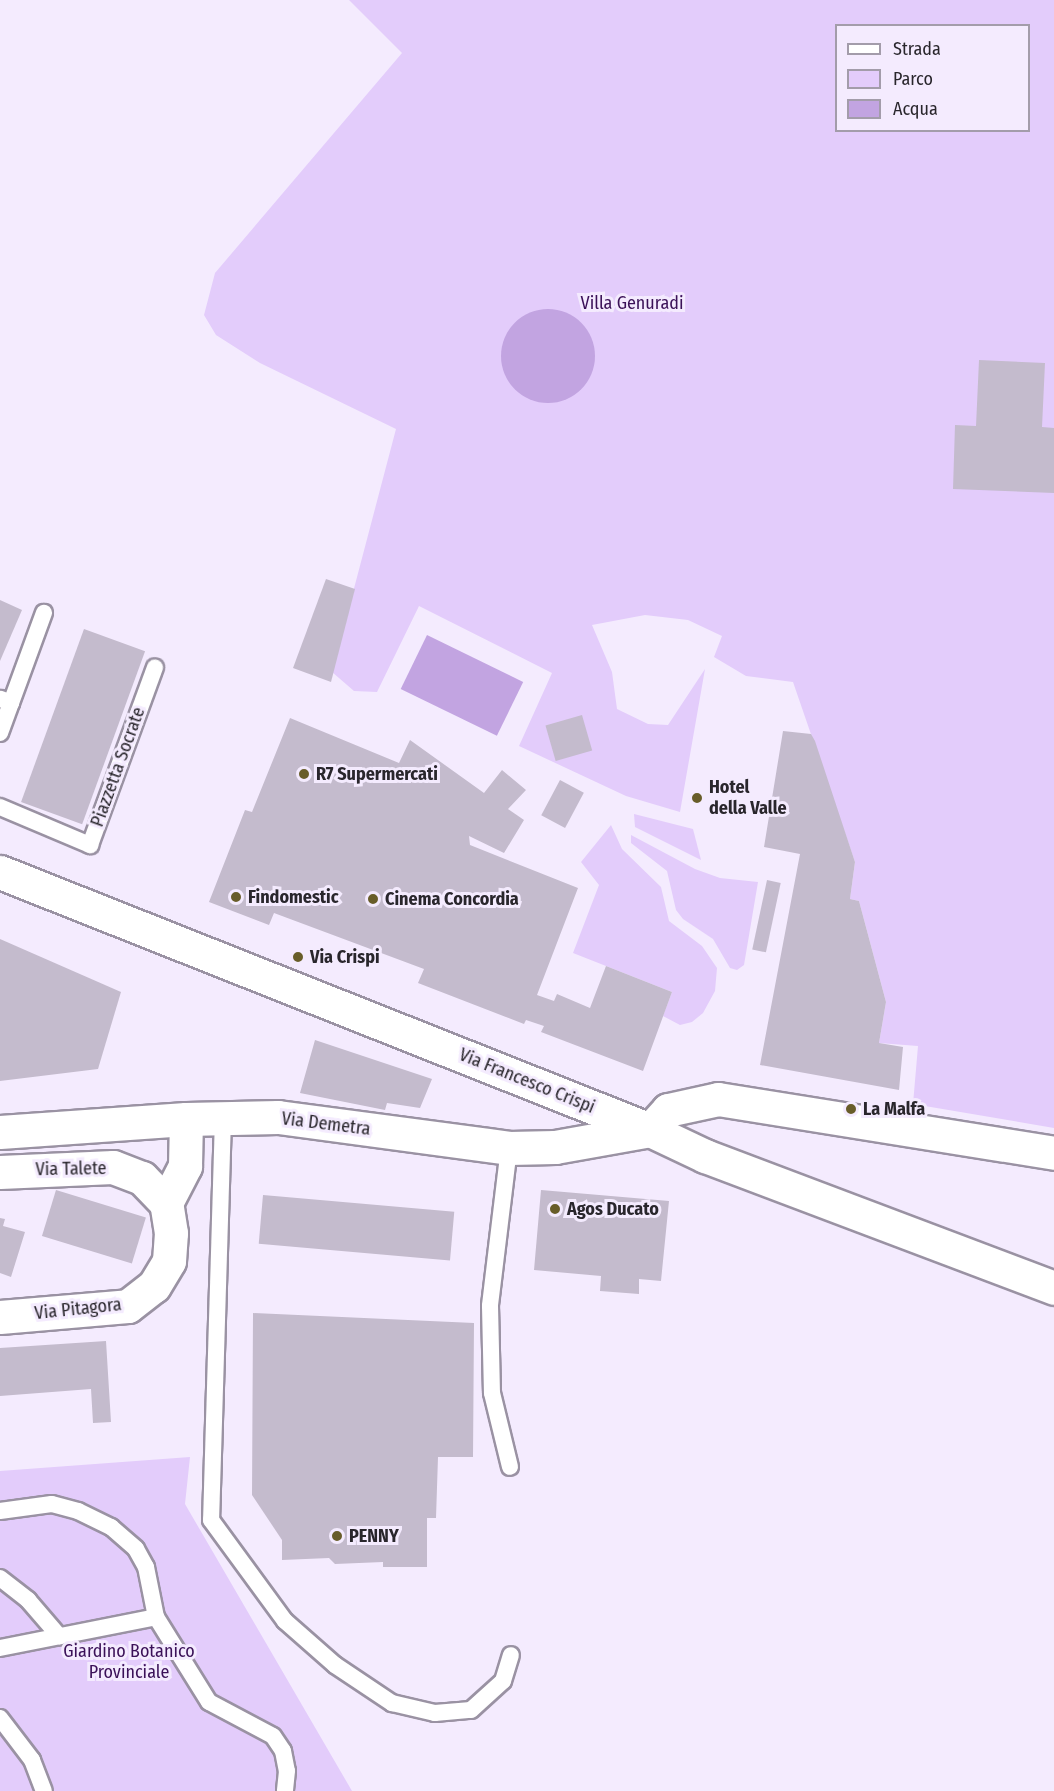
<!DOCTYPE html>
<style>
body{margin:0}
#map{position:relative;width:1054px;height:1791px;overflow:hidden;background:#f4ebfe;font-family:"Fira Sans Condensed",sans-serif}
div>[style]{position:absolute}
.green>*{inset:0;background:#e3ccfb}
.water>*{inset:0;background:#c2a4e1;transform-origin:0 0}
.round{border-radius:50%}
.building>*{inset:0;background:#c4bbcd;transform-origin:0 0}
.roads{filter:drop-shadow(2px 0 #9a92a3) drop-shadow(-2px 0 #9a92a3) drop-shadow(0 2px #9a92a3) drop-shadow(0 -2px #9a92a3)}
.service>*{height:16px;margin:-8px;padding:0 8px;transform-origin:8px;border-radius:8px;background:#fff}
.minor>*{height:33px;margin:-16.5px;padding:0 16.5px;transform-origin:16.5px;border-radius:16.5px;background:#fff}
.secondary>*{height:33px;margin:-16.5px;padding:0 16.5px;transform-origin:16.5px;border-radius:16.5px;background:#fff}
.dots>*{width:16px;height:16px;translate:-50% -50%;box-sizing:border-box;border:3px solid #f4ebfe;border-radius:50%}
span{translate:-50% -50%;white-space:nowrap;text-align:center;line-height:1.15;-webkit-text-stroke:6px #f4ebfe;paint-order:stroke}
.park-label{font-size:18px;color:#3b1158}
.street-label{font-size:18px;color:#29262c}
.poi-label{font-size:18px;color:#29262c;font-weight:700}
.left{translate:0 -50%;text-align:left}
.legend{position:absolute;left:835px;top:24px;width:195px;height:108px;box-sizing:border-box;background:#f4ebfe;border:2px solid #a39caa;margin:0;padding:8px 10px;list-style:none;font-size:18px;color:#29262c}
.legend li{display:flex;align-items:center;gap:12px;height:30px}
.legend b{width:30px;border:2px solid #a39caa}
</style>
<div id="map">
<div class="green">
<i style="clip-path:polygon(evenodd,349px 0,1054px 0,1054px 1128px,913px 1104px,918px 1046px,879px 1043px,886px 1002px,859px 901px,850px 899px,855px 862px,793px 682px,746px 676px,714px 657px,722px 636px,688px 620px,645px 615px,592px 625px,612px 672px,617px 709px,648px 724px,668px 725px,705px 669px,680px 812px,626px 796px,519px 746px,552px 673px,419px 606px,377px 692px,354px 691px,332px 672px,396px 429px,260px 363px,216px 335px,204px 315px,215px 273px,402px 53px,349px 0,836px 26px,1028px 26px,1028px 130px,836px 130px,836px 26px)"></i>
<i style="clip-path:polygon(634px 814px,693px 829px,701px 860px,635px 827px)"></i>
<i style="clip-path:polygon(611px 825px,622px 849px,661px 887px,669px 921px,702px 946px,717px 968px,715px 991px,703px 1013px,692px 1022px,680px 1025px,663px 1016px,672px 992px,573px 953px,599px 885px,581px 862px)"></i>
<i style="clip-path:polygon(631px 835px,695px 869px,720px 878px,758px 882px,744px 965px,737px 970px,730px 968px,713px 939px,683px 919px,676px 910px,667px 871px,631px 843px)"></i>
<i style="clip-path:polygon(190px 1457px,185px 1504px,352px 1791px,0 1791px,0 1471px)"></i>
</div>
<div class="water">
<i class="round" style="left:501px;top:309px;width:94px;height:94px"></i>
<i style="left:427px;top:635px;width:107px;height:60px;rotate:26deg"></i>
</div>
<div class="building">
<i style="clip-path:polygon(979px 360px,1045px 363px,1042px 427px,1054px 428px,1054px 493px,953px 489px,955px 425px,976px 426px)"></i>
<i style="clip-path:polygon(326px 579px,355px 589px,331px 682px,293px 668px)"></i>
<i style="clip-path:polygon(0 600px,22px 610px,0 661px)"></i>
<i style="left:84px;top:629px;width:65px;height:184px;rotate:20deg"></i>
<i style="left:582px;top:715px;width:37px;height:38px;rotate:74deg"></i>
<i style="clip-path:polygon(290px 718px,399px 763px,410px 740px,484px 793px,502px 770px,526px 790px,508px 809px,524px 820px,504px 853px,469px 836px,470px 845px,578px 888px,537px 995px,554px 1001px,557px 994px,590px 1008px,606px 966px,672px 992px,643px 1071px,541px 1032px,544px 1026px,526px 1020px,524px 1024px,418px 983px,424px 969px,274px 913px,269px 925px,209px 902px,245px 810px,252px 812px)"></i>
<i style="clip-path:polygon(783px 731px,811px 734px,815px 741px,855px 862px,850px 899px,859px 901px,886px 1002px,879px 1043px,903px 1047px,899px 1090px,760px 1065px,800px 854px,764px 847px)"></i>
<i style="left:560px;top:780px;width:27px;height:40px;rotate:28deg"></i>
<i style="left:767px;top:880px;width:14px;height:71px;rotate:12deg"></i>
<i style="clip-path:polygon(0 939px,121px 992px,98px 1069px,0 1081px)"></i>
<i style="clip-path:polygon(315px 1040px,432px 1079px,420px 1108px,387px 1103px,385px 1110px,300px 1093px)"></i>
<i style="left:56px;top:1190px;width:94px;height:48px;rotate:17deg"></i>
<i style="clip-path:polygon(541px 1190px,669px 1201px,661px 1281px,639px 1279px,639px 1294px,600px 1291px,601px 1276px,534px 1270px)"></i>
<i style="left:263px;top:1195px;width:192px;height:49px;rotate:5deg"></i>
<i style="clip-path:polygon(0 1218px,5px 1219px,3px 1226px,25px 1232px,11px 1277px,0 1273px)"></i>
<i style="clip-path:polygon(253px 1313px,474px 1323px,473px 1457px,438px 1457px,436px 1518px,427px 1518px,427px 1567px,383px 1567px,383px 1562px,335px 1564px,329px 1558px,282px 1560px,282px 1540px,252px 1495px)"></i>
<i style="clip-path:polygon(106px 1341px,111px 1422px,93px 1423px,91px 1389px,0 1396px,0 1348px)"></i>
</div>
<div class="roads">
<div class="service">
<i style="left:11px;top:703px;width:96px;rotate:-69.9deg"></i>
<i style="left:0;top:733px;width:32px;rotate:-70deg"></i>
<i style="left:11px;top:703px;width:11px;rotate:-158deg"></i>
<i style="left:0;top:807px;width:98px;rotate:22.9deg"></i>
<i style="left:90px;top:845px;width:189px;rotate:-69.9deg"></i>
<i style="left:223px;top:1118px;width:402px;rotate:91.7deg"></i>
<i style="left:211px;top:1520px;width:125px;rotate:53.8deg"></i>
<i style="left:285px;top:1621px;width:67px;rotate:41.3deg"></i>
<i style="left:335px;top:1665px;width:69px;rotate:33.7deg"></i>
<i style="left:392px;top:1703px;width:44px;rotate:13.1deg"></i>
<i style="left:435px;top:1713px;width:36px;rotate:-5deg"></i>
<i style="left:471px;top:1710px;width:43px;rotate:-42.2deg"></i>
<i style="left:503px;top:1681px;width:27px;rotate:-73deg"></i>
<i style="left:509px;top:1148px;width:159px;rotate:96.9deg"></i>
<i style="left:490px;top:1306px;width:87px;rotate:88.7deg"></i>
<i style="left:492px;top:1393px;width:76px;rotate:76.3deg"></i>
<i style="left:0;top:1511px;width:52px;rotate:-7.7deg"></i>
<i style="left:52px;top:1504px;width:27px;rotate:15deg"></i>
<i style="left:78px;top:1511px;width:37px;rotate:26deg"></i>
<i style="left:111px;top:1527px;width:33px;rotate:41deg"></i>
<i style="left:136px;top:1549px;width:21px;rotate:61deg"></i>
<i style="left:146px;top:1567px;width:51px;rotate:78.7deg"></i>
<i style="left:0;top:1578px;width:36px;rotate:38deg"></i>
<i style="left:28px;top:1600px;width:48px;rotate:49.3deg"></i>
<i style="left:0;top:1648px;width:159px;rotate:-11.2deg"></i>
<i style="left:156px;top:1617px;width:100px;rotate:58.1deg"></i>
<i style="left:209px;top:1702px;width:72px;rotate:28deg"></i>
<i style="left:273px;top:1736px;width:18px;rotate:56deg"></i>
<i style="left:283px;top:1751px;width:20px;rotate:79deg"></i>
<i style="left:287px;top:1771px;width:20px;rotate:96deg"></i>
<i style="left:0;top:1718px;width:53px;rotate:52.7deg"></i>
<i style="left:32px;top:1760px;width:33px;rotate:69deg"></i>
</div>
<div class="minor">
<i style="left:0;top:1132px;width:186px;rotate:-4deg"></i>
<i style="left:186px;top:1119px;width:92px;rotate:-1.2deg"></i>
<i style="left:278px;top:1117px;width:233px;rotate:7.6deg"></i>
<i style="left:509px;top:1148px;width:46px;rotate:-1.2deg"></i>
<i style="left:555px;top:1147px;width:97px;rotate:-10.1deg"></i>
<i style="left:650px;top:1130px;width:27px;rotate:-48deg"></i>
<i style="left:668px;top:1110px;width:51px;rotate:-12.4deg"></i>
<i style="left:718px;top:1099px;width:340px;rotate:9.1deg"></i>
<i style="left:0;top:1172px;width:113px;rotate:-2.5deg"></i>
<i style="left:113px;top:1167px;width:31px;rotate:21deg"></i>
<i style="left:142px;top:1178px;width:35px;rotate:46deg"></i>
<i style="left:0;top:1317px;width:128px;rotate:-4.9deg"></i>
<i style="left:128px;top:1306px;width:33px;rotate:-38deg"></i>
<i style="left:154px;top:1286px;width:29px;rotate:-59deg"></i>
<i style="left:169px;top:1261px;width:28px;rotate:-86deg"></i>
<i style="left:171px;top:1233px;width:30px;rotate:-99deg"></i>
<i style="left:166px;top:1203px;width:42px;rotate:-62.8deg"></i>
<i style="left:185px;top:1166px;width:47px;rotate:-88.8deg"></i>
</div>
<div class="secondary">
<i style="left:0;top:872px;width:699px;rotate:21.65deg"></i>
<i style="left:650px;top:1130px;width:61px;rotate:25.3deg"></i>
<i style="left:705px;top:1156px;width:373px;rotate:20.7deg"></i>
</div>
</div>
<div class="dots">
<i style="left:304px;top:774px;background:#685d29"></i>
<i style="left:697px;top:798px;background:#685d29"></i>
<i style="left:236px;top:897px;background:#685d29"></i>
<i style="left:373px;top:899px;background:#685d29"></i>
<i style="left:298px;top:957px;background:#685d29"></i>
<i style="left:851px;top:1109px;background:#685d29"></i>
<i style="left:555px;top:1209px;background:#685d29"></i>
<i style="left:337px;top:1536px;background:#685d29"></i>
</div>
<div class="park-label">
<span style="left:632px;top:303px">Villa Genuradi</span>
<span style="left:129px;top:1662px">Giardino Botanico<br>Provinciale</span>
</div>
<div class="street-label">
<span style="left:118px;top:767px;rotate:-70deg">Piazzetta Socrate</span>
<span style="left:527px;top:1081px;rotate:22deg">Via Francesco Crispi</span>
<span style="left:326px;top:1124px;rotate:7deg">Via Demetra</span>
<span style="left:71px;top:1169px;rotate:-1deg">Via Talete</span>
<span style="left:78px;top:1309px;rotate:-6deg">Via Pitagora</span>
</div>
<div class="poi-label">
<span class="left" style="left:316px;top:774px">R7 Supermercati</span>
<span class="left" style="left:709px;top:798px">Hotel<br>della Valle</span>
<span class="left" style="left:248px;top:897px">Findomestic</span>
<span class="left" style="left:385px;top:899px">Cinema Concordia</span>
<span class="left" style="left:310px;top:957px">Via Crispi</span>
<span class="left" style="left:863px;top:1109px">La Malfa</span>
<span class="left" style="left:567px;top:1209px">Agos Ducato</span>
<span class="left" style="left:349px;top:1536px">PENNY</span>
</div>
<ul class="legend">
<li><b style="height:8px;background:#fff"></b>Strada</li>
<li><b style="height:16px;background:#e3ccfb"></b>Parco</li>
<li><b style="height:16px;background:#c2a4e1"></b>Acqua</li>
</ul>
</div>
